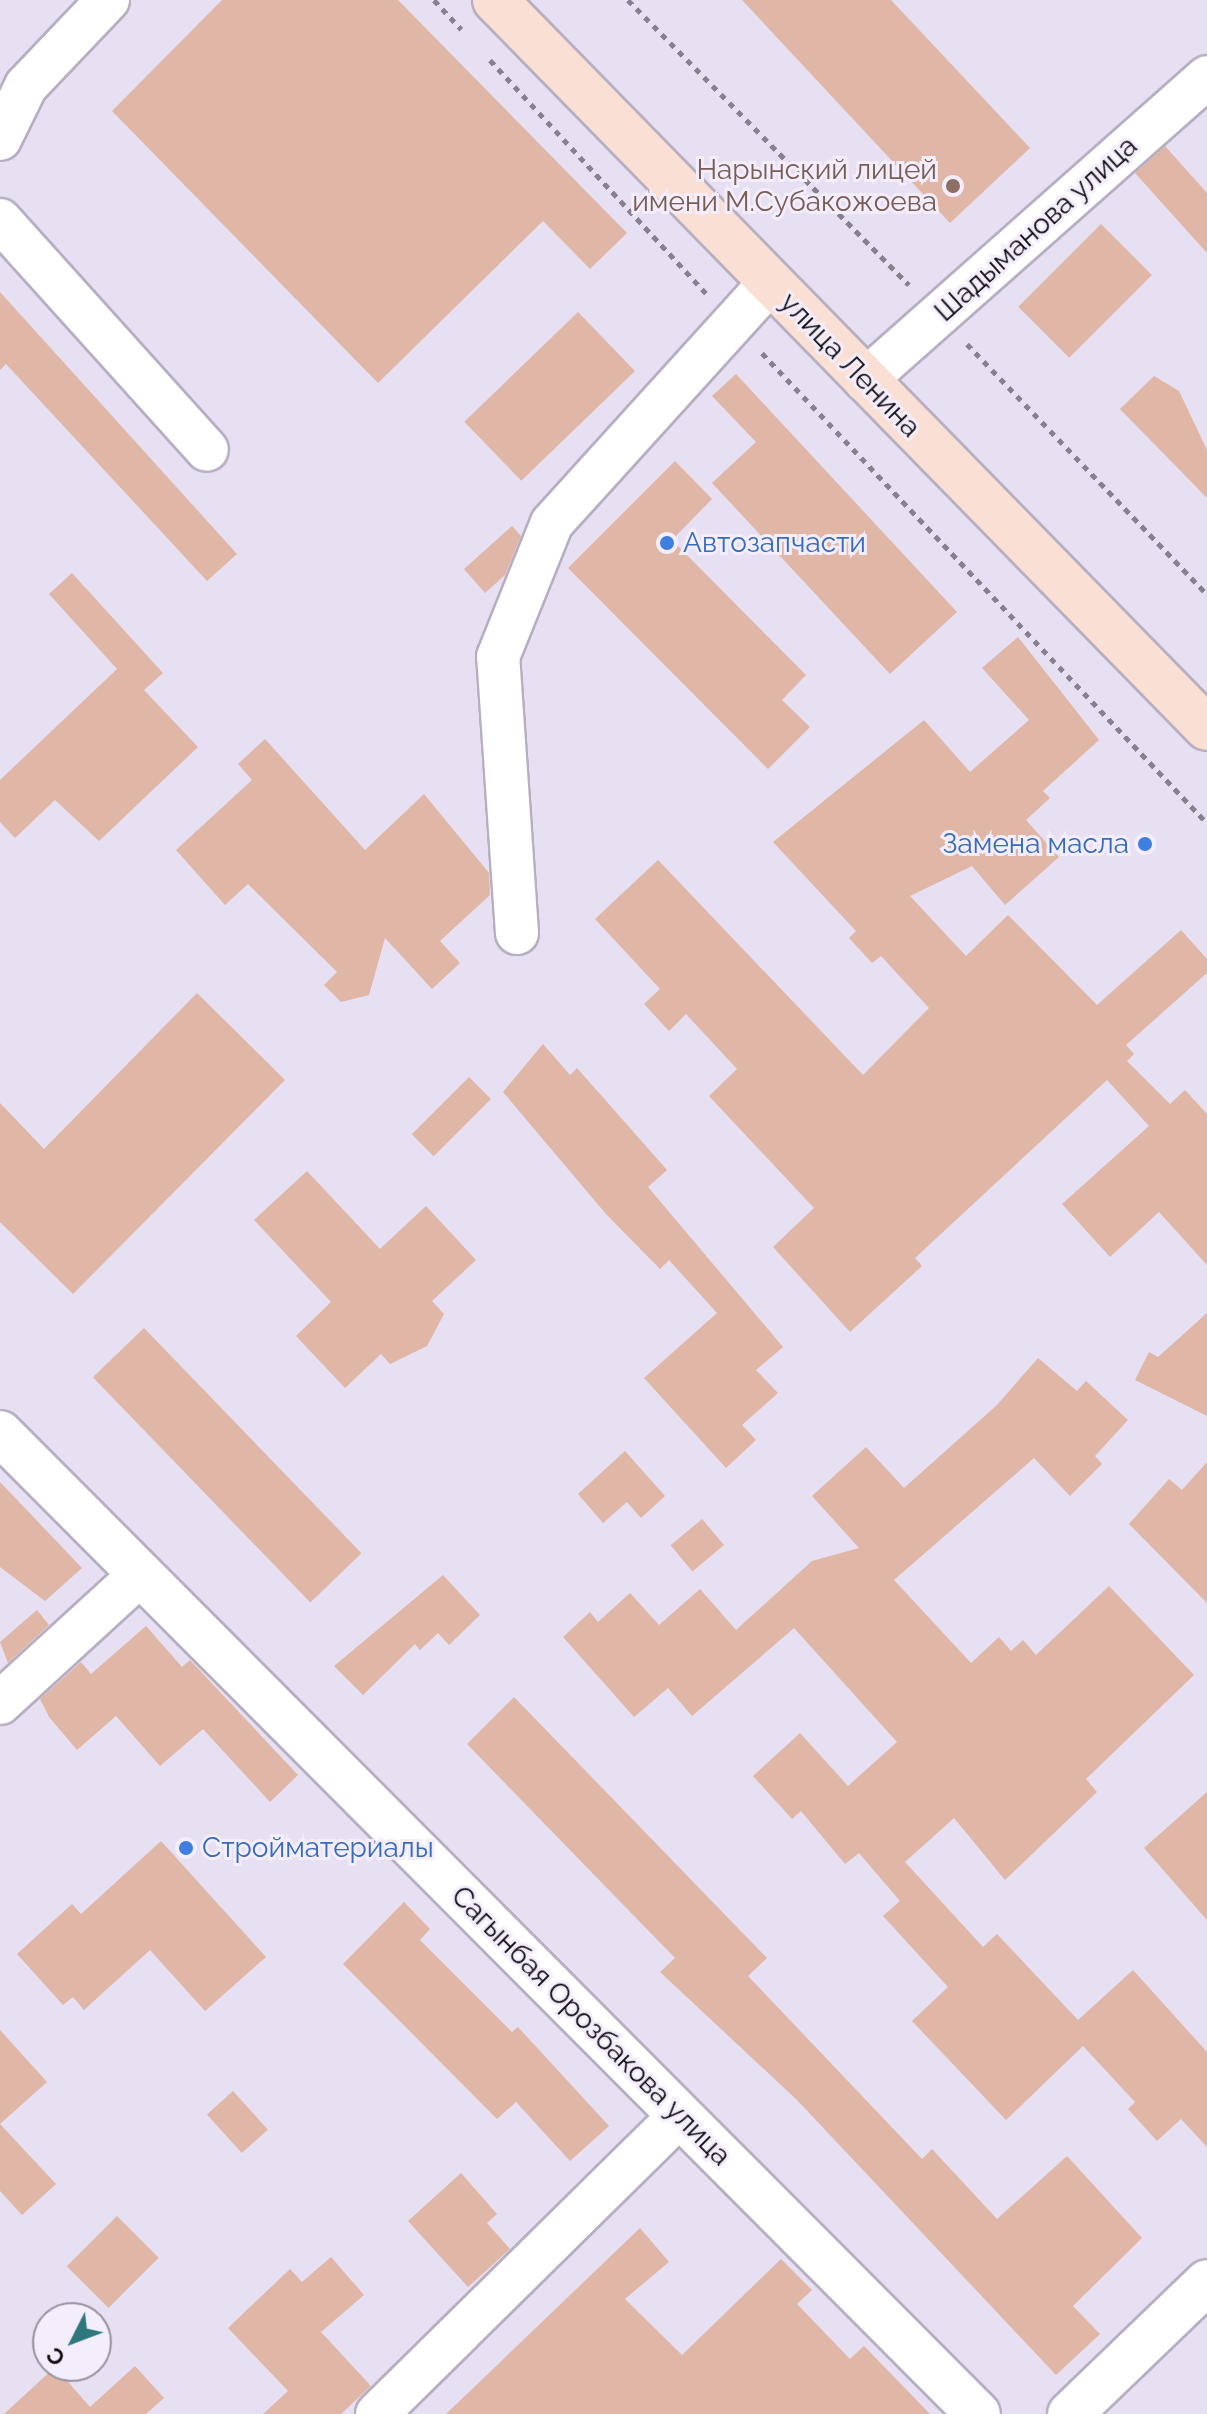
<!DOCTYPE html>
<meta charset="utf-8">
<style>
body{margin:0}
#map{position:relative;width:1207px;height:2414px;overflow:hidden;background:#e7dff2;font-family:Raleway,sans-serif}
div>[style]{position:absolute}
.building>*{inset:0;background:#e0b6a6;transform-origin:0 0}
.path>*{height:5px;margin-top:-2.5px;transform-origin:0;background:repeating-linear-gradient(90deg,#87818e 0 6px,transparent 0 12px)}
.roads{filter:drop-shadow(2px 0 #b7afc1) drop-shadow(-2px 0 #b7afc1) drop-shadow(0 2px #b7afc1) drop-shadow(0 -2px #b7afc1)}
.minor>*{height:42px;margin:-21px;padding:0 21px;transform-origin:21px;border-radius:21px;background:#fff}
.tertiary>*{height:44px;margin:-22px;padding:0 22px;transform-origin:22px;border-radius:22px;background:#fff}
.primary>*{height:44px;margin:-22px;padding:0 22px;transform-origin:22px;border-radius:22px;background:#fae0d4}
.dots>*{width:22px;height:22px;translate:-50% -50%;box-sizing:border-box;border:4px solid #f4edfc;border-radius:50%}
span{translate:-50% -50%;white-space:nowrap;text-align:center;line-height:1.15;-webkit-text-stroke:6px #f4edfc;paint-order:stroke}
.education-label{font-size:28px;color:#785e54}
.right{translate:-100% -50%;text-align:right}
.street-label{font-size:28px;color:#0d0a10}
.shop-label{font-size:28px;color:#366cbe}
.left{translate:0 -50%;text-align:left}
.north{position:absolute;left:32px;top:2302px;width:80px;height:80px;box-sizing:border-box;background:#f4edfc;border:2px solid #98929e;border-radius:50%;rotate:228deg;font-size:22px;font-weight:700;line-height:32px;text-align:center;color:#0d0a10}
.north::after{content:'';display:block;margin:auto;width:28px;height:36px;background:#2e787b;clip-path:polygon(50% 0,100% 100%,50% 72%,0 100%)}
</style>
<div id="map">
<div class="building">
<i style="clip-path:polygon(222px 0,398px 0,627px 233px,590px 269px,543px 221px,378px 383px,112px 111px)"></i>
<i style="clip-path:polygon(742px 0,891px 0,1030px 148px,950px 223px)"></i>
<i style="clip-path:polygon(1165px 146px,1207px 193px,1207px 253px,1135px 173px)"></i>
<i style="left:1101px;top:224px;width:72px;height:117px;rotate:45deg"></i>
<i style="clip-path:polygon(0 292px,237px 554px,207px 581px,6px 364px,0 370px)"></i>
<i style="left:578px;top:312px;width:82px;height:158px;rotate:46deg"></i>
<i style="clip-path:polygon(736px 374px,957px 612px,890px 674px,712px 483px,756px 442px,712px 396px)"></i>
<i style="clip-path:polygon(1154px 376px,1179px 391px,1207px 450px,1207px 498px,1120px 409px)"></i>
<i style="clip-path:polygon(675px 461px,712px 499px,672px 540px,806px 675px,782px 700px,810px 727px,768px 769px,568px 568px)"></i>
<i style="clip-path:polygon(512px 526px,521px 536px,505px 575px,485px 593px,464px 569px)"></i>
<i style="clip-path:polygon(72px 573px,163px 673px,144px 690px,198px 747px,99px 841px,55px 800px,15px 838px,0 822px,0 780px,117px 669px,49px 594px)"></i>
<i style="clip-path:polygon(1018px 637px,1099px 740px,1043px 791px,1050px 798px,1026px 820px,1059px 857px,1005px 905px,972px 866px,910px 896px,966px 956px,1008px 915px,1097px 1005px,1181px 930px,1207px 959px,1207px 973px,1126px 1045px,1134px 1054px,1127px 1061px,1170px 1104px,1185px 1090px,1207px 1114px,1207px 1265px,1159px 1212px,1110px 1257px,1062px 1204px,1149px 1126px,1107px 1080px,915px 1258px,922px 1266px,850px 1332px,773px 1247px,814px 1208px,709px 1096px,737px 1069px,686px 1014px,669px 1031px,644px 1004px,660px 989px,595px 919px,658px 860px,863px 1075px,929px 1008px,881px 956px,872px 963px,849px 938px,856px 931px,773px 842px,924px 720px,970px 772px,1029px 720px,982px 668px)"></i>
<i style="clip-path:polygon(265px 739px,365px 850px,424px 794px,489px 873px,490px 895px,440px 941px,460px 963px,432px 989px,385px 938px,369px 995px,341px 1002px,324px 985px,337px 972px,248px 884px,225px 905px,176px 850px,252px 780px,238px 764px)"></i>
<i style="clip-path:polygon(197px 993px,285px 1080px,73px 1294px,0 1222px,0 1103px,44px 1149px)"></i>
<i style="clip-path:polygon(543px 1044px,570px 1075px,577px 1068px,667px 1170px,648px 1187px,783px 1347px,756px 1370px,778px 1393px,742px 1425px,756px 1440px,726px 1468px,644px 1378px,717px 1313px,669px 1260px,660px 1269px,606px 1214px,503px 1092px)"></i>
<i style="left:469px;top:1077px;width:31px;height:81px;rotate:45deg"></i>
<i style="clip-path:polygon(307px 1171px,380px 1249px,426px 1206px,476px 1260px,432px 1301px,444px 1314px,427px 1346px,390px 1364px,381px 1354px,345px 1388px,296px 1336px,331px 1302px,254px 1220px)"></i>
<i style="clip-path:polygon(1207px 1313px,1207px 1416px,1135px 1380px,1149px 1352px,1158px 1357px)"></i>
<i style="left:144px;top:1328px;width:313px;height:71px;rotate:46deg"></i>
<i style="clip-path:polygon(1038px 1358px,1077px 1391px,1086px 1381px,1128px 1420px,1095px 1456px,1102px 1464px,1070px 1496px,1034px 1458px,894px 1580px,971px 1663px,999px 1637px,1011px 1651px,1023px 1640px,1036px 1655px,1109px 1586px,1194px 1675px,1086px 1779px,1097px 1792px,1005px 1880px,954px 1818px,905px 1862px,983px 1947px,997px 1934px,1078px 2020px,1133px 1970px,1207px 2052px,1207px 2147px,1181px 2119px,1157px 2141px,1128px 2109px,1135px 2102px,1083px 2046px,1006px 2120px,912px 2021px,948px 1987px,883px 1916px,900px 1901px,859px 1853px,845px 1864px,801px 1811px,792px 1819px,753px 1776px,800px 1733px,848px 1786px,897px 1742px,794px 1628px,692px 1716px,668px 1688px,634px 1717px,563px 1637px,590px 1612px,598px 1622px,630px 1593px,659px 1625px,700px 1589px,736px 1630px,812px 1561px,859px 1548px,812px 1496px,866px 1447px,904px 1488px,997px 1405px)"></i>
<i style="clip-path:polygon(625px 1451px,665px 1496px,641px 1518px,627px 1502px,603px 1523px,578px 1494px)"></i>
<i style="clip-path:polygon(1207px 1462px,1207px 1603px,1129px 1524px,1169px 1479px,1182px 1490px)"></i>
<i style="clip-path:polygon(0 1482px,82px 1568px,45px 1601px,0 1567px)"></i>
<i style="left:702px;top:1519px;width:34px;height:41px;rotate:50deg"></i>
<i style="clip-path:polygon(443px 1575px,480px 1615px,449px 1645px,438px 1633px,420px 1650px,415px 1644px,363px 1695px,334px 1666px)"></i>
<i style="clip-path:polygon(37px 1610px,49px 1625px,8px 1663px,0 1642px)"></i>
<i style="clip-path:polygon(146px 1626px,182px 1667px,190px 1660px,298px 1775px,270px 1802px,203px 1729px,160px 1766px,116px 1716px,77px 1750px,49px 1717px,40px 1699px,81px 1662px,91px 1674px)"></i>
<i style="clip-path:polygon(514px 1697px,767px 1958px,748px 1976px,922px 2159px,932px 2149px,997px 2219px,1067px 2156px,1142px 2238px,1073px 2306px,1100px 2334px,1056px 2375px,797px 2100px,660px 1972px,675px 1958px,467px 1744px)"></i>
<i style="clip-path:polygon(1207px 1792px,1207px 1920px,1144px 1848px)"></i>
<i style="clip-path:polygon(161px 1841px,266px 1957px,205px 2011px,150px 1950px,84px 2010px,73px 1997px,63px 2005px,17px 1954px,72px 1904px,81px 1914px)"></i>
<i style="clip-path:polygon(404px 1902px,430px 1929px,420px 1940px,512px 2032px,518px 2027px,609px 2126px,570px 2161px,516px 2102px,497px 2119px,343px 1964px)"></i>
<i style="clip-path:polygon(0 2030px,47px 2082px,0 2124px,56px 2184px,22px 2215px,0 2191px)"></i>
<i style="left:233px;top:2091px;width:52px;height:35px;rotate:48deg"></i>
<i style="clip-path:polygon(461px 2173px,497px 2214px,487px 2223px,510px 2249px,468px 2287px,408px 2221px)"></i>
<i style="left:117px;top:2216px;width:59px;height:71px;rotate:45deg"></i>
<i style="clip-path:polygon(640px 2228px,669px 2262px,625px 2299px,682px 2355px,781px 2259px,812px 2290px,797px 2304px,850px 2359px,864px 2346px,930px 2414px,446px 2414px)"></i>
<i style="clip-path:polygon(331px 2257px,364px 2295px,321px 2332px,371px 2386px,341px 2414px,263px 2414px,288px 2391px,228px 2328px,290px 2269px,302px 2282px)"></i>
<i style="clip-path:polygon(135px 2366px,164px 2398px,146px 2414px,4px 2414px,55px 2367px,90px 2407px)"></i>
</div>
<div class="path">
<i style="left:434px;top:0;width:40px;rotate:47deg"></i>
<i style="left:628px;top:0;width:400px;rotate:45.4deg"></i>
<i style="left:490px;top:60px;width:318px;rotate:47.2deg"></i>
<i style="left:967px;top:344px;width:347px;rotate:46.2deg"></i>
<i style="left:762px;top:353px;width:647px;rotate:46.57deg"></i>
</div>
<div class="roads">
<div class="minor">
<i style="left:0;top:139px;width:59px;rotate:-63.9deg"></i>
<i style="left:26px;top:86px;width:119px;rotate:-46.4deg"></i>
<i style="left:0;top:220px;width:309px;rotate:48deg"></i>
<i style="left:865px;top:380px;width:457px;rotate:-41.5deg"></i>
<i style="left:517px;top:933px;width:277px;rotate:-93.9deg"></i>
<i style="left:498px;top:657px;width:144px;rotate:-68.1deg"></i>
<i style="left:552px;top:523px;width:324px;rotate:-47.8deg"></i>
<i style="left:0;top:1703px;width:191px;rotate:-42.5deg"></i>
<i style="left:377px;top:2414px;width:426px;rotate:-44.6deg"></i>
</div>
<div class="tertiary">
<i style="left:0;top:1433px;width:1385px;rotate:45.09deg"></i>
<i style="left:1070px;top:2414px;width:190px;rotate:-43.9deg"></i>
</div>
<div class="primary">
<i style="left:495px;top:0;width:1018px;rotate:45.64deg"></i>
</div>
</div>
<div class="dots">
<i style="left:953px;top:186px;background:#8d6e63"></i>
<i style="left:667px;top:543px;background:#3f7fe0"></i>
<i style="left:1145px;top:844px;background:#3f7fe0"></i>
<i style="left:186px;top:1848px;background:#3f7fe0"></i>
</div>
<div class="education-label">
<span class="right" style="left:937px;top:186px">Нарынский лицей<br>имени М.Субакожоева</span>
</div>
<div class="street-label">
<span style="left:1036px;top:229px;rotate:-42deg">Шадыманова улица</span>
<span style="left:850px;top:365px;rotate:46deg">улица Ленина</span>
<span style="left:591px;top:2026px;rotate:45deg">Сагынбая Орозбакова улица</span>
</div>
<div class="shop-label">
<span class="left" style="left:683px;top:543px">Автозапчасти</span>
<span class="right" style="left:1129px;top:844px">Замена масла</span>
<span class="left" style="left:202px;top:1848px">Стройматериалы</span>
</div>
<div class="north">С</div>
</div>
